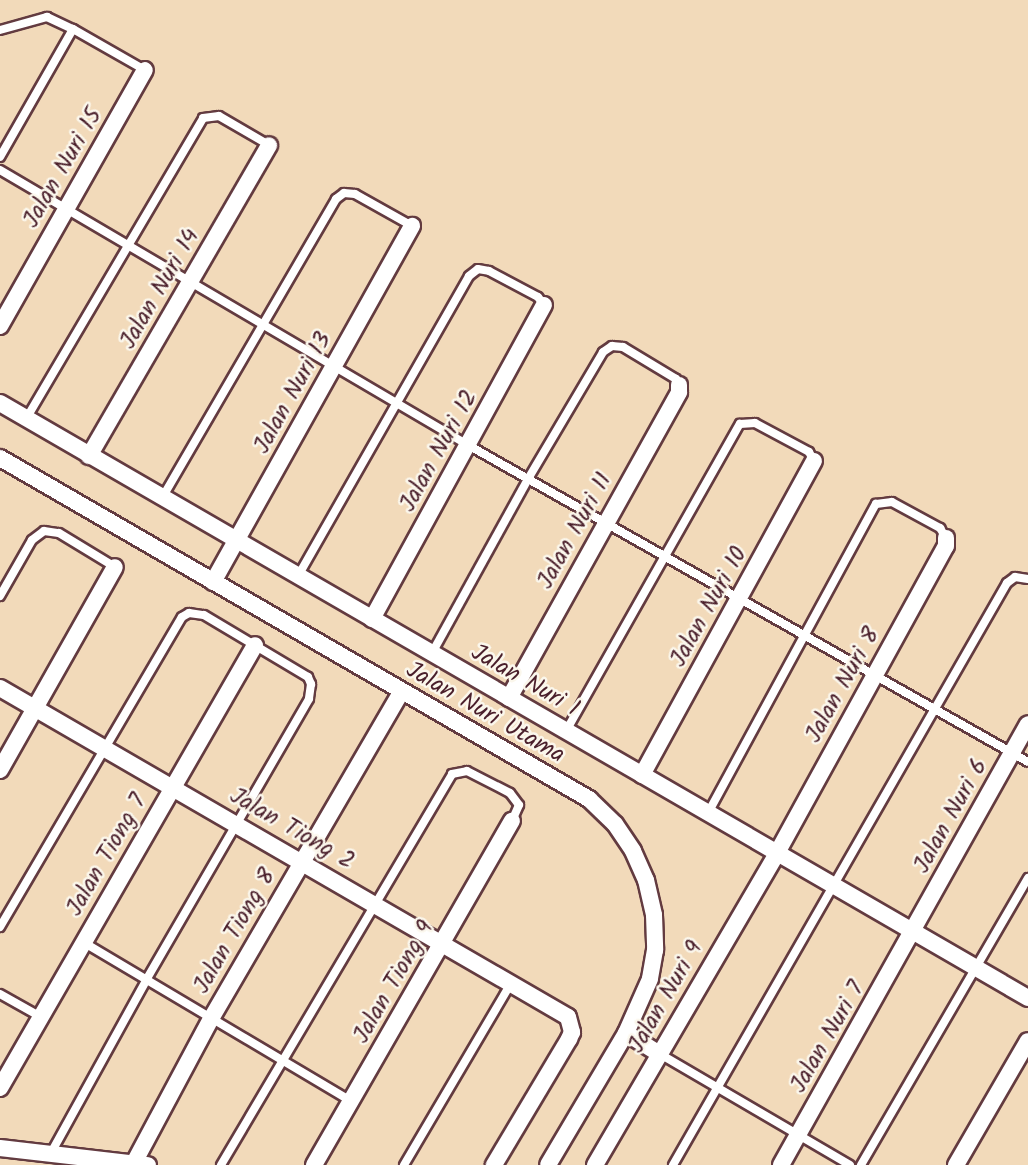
<!DOCTYPE html>
<style>
body{margin:0}
#map{position:relative;width:1028px;height:1165px;overflow:hidden;background:#f2daba;font-family:Kalam,sans-serif}
div>[style]{position:absolute}
.roads{filter:drop-shadow(2px 0 #633b40) drop-shadow(-2px 0 #633b40) drop-shadow(0 2px #633b40) drop-shadow(0 -2px #633b40)}
.lane>*{height:8px;margin:-4px;padding:0 4px;transform-origin:4px;border-radius:4px;background:#fff}
.street>*{height:16px;margin:-8px;padding:0 8px;transform-origin:8px;border-radius:8px;background:#fff}
span{translate:-50% -50%;white-space:nowrap;text-align:center;line-height:1.15;-webkit-text-stroke:5px #fbf7ec;paint-order:stroke}
.street-label{font-size:24px;color:#4a1f2b}
</style>
<div id="map">
<div class="roads">
<div class="lane">
<i style="left:73px;top:29px;width:83px;rotate:29.7deg"></i>
<i style="left:0;top:30px;width:49px;rotate:-15.5deg"></i>
<i style="left:47px;top:17px;width:29px;rotate:25deg"></i>
<i style="left:73px;top:29px;width:147px;rotate:119.7deg"></i>
<i style="left:0;top:170px;width:543px;rotate:30.44deg"></i>
<i style="left:468px;top:445px;width:643px;rotate:29.51deg"></i>
<i style="left:26px;top:419px;width:349px;rotate:-59.5deg"></i>
<i style="left:203px;top:118px;width:16px;rotate:-7deg"></i>
<i style="left:219px;top:116px;width:58px;rotate:30.1deg"></i>
<i style="left:162px;top:498px;width:346px;rotate:-59.8deg"></i>
<i style="left:336px;top:199px;width:10px;rotate:-37deg"></i>
<i style="left:344px;top:193px;width:11px;rotate:5deg"></i>
<i style="left:355px;top:194px;width:65px;rotate:29.3deg"></i>
<i style="left:298px;top:576px;width:345px;rotate:-60.3deg"></i>
<i style="left:469px;top:276px;width:11px;rotate:-38deg"></i>
<i style="left:478px;top:269px;width:11px;rotate:10deg"></i>
<i style="left:489px;top:271px;width:55px;rotate:28deg"></i>
<i style="left:538px;top:297px;width:10px;rotate:53deg"></i>
<i style="left:0;top:596px;width:64px;rotate:-60.3deg"></i>
<i style="left:32px;top:540px;width:15px;rotate:-37deg"></i>
<i style="left:44px;top:531px;width:15px;rotate:8deg"></i>
<i style="left:59px;top:533px;width:66px;rotate:31.3deg"></i>
<i style="left:432px;top:653px;width:199px;rotate:-61.1deg"></i>
<i style="left:528px;top:479px;width:147px;rotate:-59.4deg"></i>
<i style="left:603px;top:352px;width:11px;rotate:-34deg"></i>
<i style="left:612px;top:346px;width:11px;rotate:5deg"></i>
<i style="left:623px;top:347px;width:62px;rotate:31.1deg"></i>
<i style="left:676px;top:379px;width:7px;rotate:63deg"></i>
<i style="left:566px;top:731px;width:353px;rotate:-60.5deg"></i>
<i style="left:740px;top:424px;width:15px;rotate:-4deg"></i>
<i style="left:755px;top:423px;width:61px;rotate:28.2deg"></i>
<i style="left:809px;top:452px;width:10px;rotate:61deg"></i>
<i style="left:708px;top:813px;width:352px;rotate:-61.5deg"></i>
<i style="left:876px;top:504px;width:16px;rotate:-7deg"></i>
<i style="left:892px;top:502px;width:55px;rotate:28.4deg"></i>
<i style="left:940px;top:528px;width:12px;rotate:59deg"></i>
<i style="left:0;top:927px;width:359px;rotate:-59.6deg"></i>
<i style="left:182px;top:617px;width:8px;rotate:-30deg"></i>
<i style="left:189px;top:613px;width:15px;rotate:8deg"></i>
<i style="left:204px;top:615px;width:121px;rotate:30.8deg"></i>
<i style="left:308px;top:677px;width:8px;rotate:67deg"></i>
<i style="left:311px;top:684px;width:15px;rotate:98deg"></i>
<i style="left:309px;top:699px;width:323px;rotate:120.1deg"></i>
<i style="left:147px;top:979px;width:199px;rotate:118.9deg"></i>
<i style="left:83px;top:942px;width:312px;rotate:30.7deg"></i>
<i style="left:0;top:994px;width:47px;rotate:29.3deg"></i>
<i style="left:660px;top:1054px;width:220px;rotate:30.3deg"></i>
<i style="left:221px;top:1165px;width:454px;rotate:-59.4deg"></i>
<i style="left:452px;top:774px;width:15px;rotate:-11deg"></i>
<i style="left:467px;top:771px;width:48px;rotate:27.1deg"></i>
<i style="left:510px;top:793px;width:15px;rotate:53deg"></i>
<i style="left:519px;top:805px;width:17px;rotate:114deg"></i>
<i style="left:404px;top:1165px;width:212px;rotate:-59.5deg"></i>
<i style="left:673px;top:1165px;width:671px;rotate:-60.15deg"></i>
<i style="left:1007px;top:583px;width:10px;rotate:-37deg"></i>
<i style="left:1015px;top:577px;width:13px;rotate:9deg"></i>
<i style="left:861px;top:1165px;width:332px;rotate:-59.8deg"></i>
</div>
<div class="street">
<i style="left:0;top:326px;width:294px;rotate:-60.5deg"></i>
<i style="left:0;top:403px;width:1188px;rotate:30.06deg"></i>
<i style="left:89px;top:456px;width:359px;rotate:-59.9deg"></i>
<i style="left:0;top:458px;width:681px;rotate:30.07deg"></i>
<i style="left:589px;top:799px;width:36px;rotate:44deg"></i>
<i style="left:615px;top:824px;width:32px;rotate:56deg"></i>
<i style="left:633px;top:851px;width:32px;rotate:66deg"></i>
<i style="left:646px;top:880px;width:36px;rotate:77deg"></i>
<i style="left:654px;top:915px;width:35px;rotate:88deg"></i>
<i style="left:655px;top:950px;width:29px;rotate:100deg"></i>
<i style="left:650px;top:979px;width:59px;rotate:114deg"></i>
<i style="left:626px;top:1033px;width:153px;rotate:120.6deg"></i>
<i style="left:213px;top:582px;width:408px;rotate:-60.8deg"></i>
<i style="left:372px;top:619px;width:358px;rotate:-61.3deg"></i>
<i style="left:0;top:688px;width:656px;rotate:30.08deg"></i>
<i style="left:568px;top:1017px;width:16px;rotate:75deg"></i>
<i style="left:572px;top:1032px;width:8px;rotate:113deg"></i>
<i style="left:569px;top:1039px;width:147px;rotate:120.8deg"></i>
<i style="left:509px;top:698px;width:350px;rotate:-60.9deg"></i>
<i style="left:679px;top:392px;width:7px;rotate:-90deg"></i>
<i style="left:0;top:770px;width:233px;rotate:-60.5deg"></i>
<i style="left:642px;top:775px;width:358px;rotate:-61.3deg"></i>
<i style="left:626px;top:1033px;width:40px;rotate:32deg"></i>
<i style="left:0;top:1088px;width:511px;rotate:-60.07deg"></i>
<i style="left:0;top:1148px;width:149px;rotate:6.6deg"></i>
<i style="left:135px;top:1161px;width:163px;rotate:-61.9deg"></i>
<i style="left:212px;top:1017px;width:377px;rotate:-59.8deg"></i>
<i style="left:314px;top:1165px;width:397px;rotate:-60.1deg"></i>
<i style="left:595px;top:1165px;width:361px;rotate:-59.7deg"></i>
<i style="left:777px;top:853px;width:350px;rotate:-61.2deg"></i>
<i style="left:946px;top:546px;width:8px;rotate:-90deg"></i>
<i style="left:781px;top:1165px;width:505px;rotate:-60.75deg"></i>
<i style="left:956px;top:1165px;width:143px;rotate:-59.9deg"></i>
</div>
</div>
<div class="street-label">
<span style="left:63px;top:168px;rotate:-60deg">Jalan Nuri 15</span>
<span style="left:160px;top:289px;rotate:-60deg">Jalan Nuri 14</span>
<span style="left:293px;top:393px;rotate:-61deg">Jalan Nuri 13</span>
<span style="left:439px;top:451px;rotate:-61deg">Jalan Nuri 12</span>
<span style="left:575px;top:531px;rotate:-61deg">Jalan Nuri 11</span>
<span style="left:709px;top:607px;rotate:-61deg">Jalan Nuri 10</span>
<span style="left:525px;top:681px;rotate:30deg">Jalan Nuri 1</span>
<span style="left:843px;top:685px;rotate:-61deg">Jalan Nuri 8</span>
<span style="left:485px;top:713px;rotate:30deg">Jalan Nuri Utama</span>
<span style="left:951px;top:816px;rotate:-61deg">Jalan Nuri 6</span>
<span style="left:292px;top:829px;rotate:30deg">Jalan Tiong 2</span>
<span style="left:107px;top:855px;rotate:-60deg">Jalan Tiong 7</span>
<span style="left:235px;top:931px;rotate:-60deg">Jalan Tiong 8</span>
<span style="left:394px;top:982px;rotate:-60deg">Jalan Tiong 9</span>
<span style="left:666px;top:997px;rotate:-60deg">Jalan Nuri 9</span>
<span style="left:828px;top:1037px;rotate:-60deg">Jalan Nuri 7</span>
</div>
</div>
